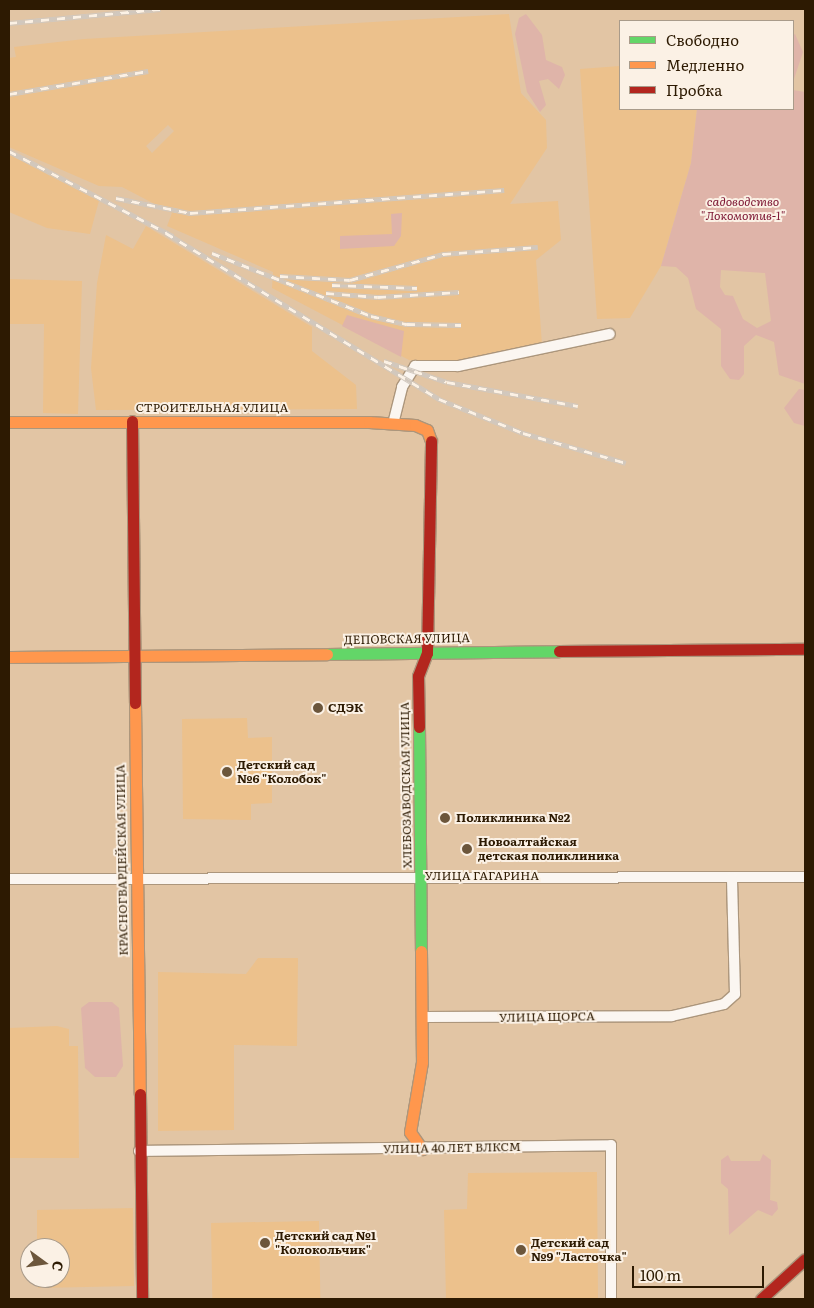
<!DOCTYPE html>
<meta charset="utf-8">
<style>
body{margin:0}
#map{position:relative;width:814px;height:1308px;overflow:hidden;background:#e2c5a4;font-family:Literata,serif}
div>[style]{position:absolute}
.built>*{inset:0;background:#ecc18c;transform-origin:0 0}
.green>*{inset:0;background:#dfb4a9}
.roads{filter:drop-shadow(1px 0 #ac967c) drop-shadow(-1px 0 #ac967c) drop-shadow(0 1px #ac967c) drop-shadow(0 -1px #ac967c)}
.street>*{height:10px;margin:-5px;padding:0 5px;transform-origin:5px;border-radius:5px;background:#fbf6f1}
.fast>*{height:11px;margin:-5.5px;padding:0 5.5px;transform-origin:5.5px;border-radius:5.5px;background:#63d668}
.slow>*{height:11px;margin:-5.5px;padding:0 5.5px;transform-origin:5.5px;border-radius:5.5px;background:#ff974d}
.jam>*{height:11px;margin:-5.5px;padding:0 5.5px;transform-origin:5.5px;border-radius:5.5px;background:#b3261e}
.rail>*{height:4.5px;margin-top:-2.25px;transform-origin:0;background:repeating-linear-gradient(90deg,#fbf1e5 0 8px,#d1c8be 0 16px);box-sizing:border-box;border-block:1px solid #d1c8be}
.dots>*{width:14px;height:14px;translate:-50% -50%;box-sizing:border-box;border:2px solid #fbf1e5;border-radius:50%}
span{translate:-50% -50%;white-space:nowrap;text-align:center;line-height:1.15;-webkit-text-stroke:4px #fbf1e5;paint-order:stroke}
.park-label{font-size:12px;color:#7b1331;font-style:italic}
.street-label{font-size:12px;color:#2d1a02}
.poi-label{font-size:12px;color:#2d1a02;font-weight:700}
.left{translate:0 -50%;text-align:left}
.frame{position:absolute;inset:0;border:10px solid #2d1a02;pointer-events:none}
.legend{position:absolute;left:619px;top:20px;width:175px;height:90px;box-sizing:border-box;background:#fbf1e5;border:1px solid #a99b8a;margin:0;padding:6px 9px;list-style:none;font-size:15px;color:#2d1a02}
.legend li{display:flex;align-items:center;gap:10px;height:25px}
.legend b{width:25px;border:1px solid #a99b8a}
.north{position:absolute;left:20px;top:1238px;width:50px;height:50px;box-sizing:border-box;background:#fbf1e5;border:1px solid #a99b8a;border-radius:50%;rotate:104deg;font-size:14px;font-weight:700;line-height:20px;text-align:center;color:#2d1a02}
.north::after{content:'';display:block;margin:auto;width:18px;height:22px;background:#6c563b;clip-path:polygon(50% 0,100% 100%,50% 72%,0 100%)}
.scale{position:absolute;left:632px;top:1266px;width:132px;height:22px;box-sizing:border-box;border:2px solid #2d1a02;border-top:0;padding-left:6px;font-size:15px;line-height:18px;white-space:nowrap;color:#2d1a02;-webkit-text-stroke:4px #fbf1e5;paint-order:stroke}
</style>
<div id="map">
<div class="built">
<i style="clip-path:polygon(evenodd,509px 14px,521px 93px,546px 120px,547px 148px,510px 204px,558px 201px,561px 240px,536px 260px,542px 345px,453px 363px,409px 360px,272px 288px,273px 272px,167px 226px,172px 213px,122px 187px,99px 186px,9px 147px,9px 58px,16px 57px,14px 47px,84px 39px,509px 14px,168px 125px,174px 131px,152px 153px,146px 146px,168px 125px)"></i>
<i style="clip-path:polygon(620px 66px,620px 109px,697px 109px,691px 163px,661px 266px,630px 318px,597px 319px,580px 69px)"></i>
<i style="clip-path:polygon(9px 155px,100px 197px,90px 234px,47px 228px,9px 212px)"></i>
<i style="clip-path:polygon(146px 226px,312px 327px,312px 351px,356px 385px,357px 409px,96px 410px,91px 368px,97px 283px,106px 235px,133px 249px)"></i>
<i style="clip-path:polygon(9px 279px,82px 281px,78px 414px,43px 413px,44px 324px,9px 324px)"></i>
<i style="clip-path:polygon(247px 718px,248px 738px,272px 737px,272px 803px,251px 804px,251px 820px,183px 819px,182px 719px)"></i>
<i style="clip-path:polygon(258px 958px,298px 958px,297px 1046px,234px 1045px,234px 1130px,158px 1131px,158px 972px,246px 974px)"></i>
<i style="clip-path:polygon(57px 1026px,69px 1029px,69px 1046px,78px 1046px,79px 1158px,9px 1158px,9px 1028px)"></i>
<i style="clip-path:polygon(597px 1172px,598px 1299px,446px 1299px,444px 1210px,467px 1209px,468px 1173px)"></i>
<i style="clip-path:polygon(133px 1208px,134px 1286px,38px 1288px,38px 1278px,60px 1278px,60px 1248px,37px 1248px,37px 1210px)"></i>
<i style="left:319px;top:1221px;width:78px;height:108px;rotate:89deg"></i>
</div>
<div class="green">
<i style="clip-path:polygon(526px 14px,542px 35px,546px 60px,562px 67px,565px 75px,559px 89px,548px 79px,539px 81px,546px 105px,540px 112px,527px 92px,515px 34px,519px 18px)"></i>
<i style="clip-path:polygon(795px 34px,803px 52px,793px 82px,793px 35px)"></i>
<i style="clip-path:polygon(evenodd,793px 90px,805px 92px,805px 384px,779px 375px,774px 342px,756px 335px,744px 346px,744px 374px,739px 380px,730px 379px,721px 366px,721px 329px,696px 309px,688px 278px,676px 267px,661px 266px,691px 163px,697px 109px,793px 109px,793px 90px,721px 270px,765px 273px,771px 321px,757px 328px,743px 319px,733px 296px,725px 295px,720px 287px,721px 270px)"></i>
<i style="clip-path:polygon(402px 213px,401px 236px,394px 246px,340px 249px,340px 236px,392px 234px,391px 214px)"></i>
<i style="clip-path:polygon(347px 315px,404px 331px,401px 357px,342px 326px)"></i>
<i style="clip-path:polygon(799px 389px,805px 390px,805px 426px,794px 423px,784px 408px)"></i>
<i style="clip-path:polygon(89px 1002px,112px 1002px,119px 1008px,123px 1066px,116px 1077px,95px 1077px,85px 1068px,81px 1008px)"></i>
<i style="clip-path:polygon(763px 1154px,771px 1160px,770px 1200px,777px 1202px,778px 1209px,772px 1216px,758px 1210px,729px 1235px,728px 1189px,721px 1183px,721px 1160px,728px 1155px,731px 1161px,760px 1161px)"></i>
</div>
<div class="roads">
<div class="street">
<i style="left:393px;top:424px;width:38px;rotate:-76deg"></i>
<i style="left:402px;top:387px;width:25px;rotate:-58deg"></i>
<i style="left:415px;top:366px;width:43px"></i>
<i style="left:458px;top:366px;width:155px;rotate:-11.9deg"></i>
<i style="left:9px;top:879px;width:796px;rotate:-0.14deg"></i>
<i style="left:422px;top:1017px;width:250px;rotate:-0.2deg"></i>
<i style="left:672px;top:1016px;width:53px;rotate:-13deg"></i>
<i style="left:724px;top:1004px;width:15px;rotate:-42deg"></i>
<i style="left:735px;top:994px;width:117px;rotate:-91.5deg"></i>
<i style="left:139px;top:1151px;width:472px;rotate:-0.7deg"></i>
<i style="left:611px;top:1145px;width:154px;rotate:90deg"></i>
</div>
<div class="fast">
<i style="left:327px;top:654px;width:232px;rotate:-0.7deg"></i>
<i style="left:419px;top:727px;width:224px;rotate:89.5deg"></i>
</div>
<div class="slow">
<i style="left:9px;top:422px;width:360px"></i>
<i style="left:369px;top:422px;width:46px;rotate:3.7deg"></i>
<i style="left:415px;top:425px;width:13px;rotate:23deg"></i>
<i style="left:427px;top:430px;width:12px;rotate:70deg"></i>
<i style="left:9px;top:657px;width:318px;rotate:-0.5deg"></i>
<i style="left:135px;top:703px;width:391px;rotate:89.3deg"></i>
<i style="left:421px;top:951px;width:111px;rotate:89.5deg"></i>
<i style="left:422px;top:1062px;width:71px;rotate:99.7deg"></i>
<i style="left:410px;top:1132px;width:21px;rotate:55deg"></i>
</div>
<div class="jam">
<i style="left:132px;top:421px;width:282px;rotate:89.4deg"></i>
<i style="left:559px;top:651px;width:246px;rotate:-0.5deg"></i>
<i style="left:419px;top:727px;width:51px;rotate:-91.1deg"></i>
<i style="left:418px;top:676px;width:25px;rotate:-69deg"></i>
<i style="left:427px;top:653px;width:212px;rotate:-88.9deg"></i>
<i style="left:140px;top:1094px;width:205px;rotate:89.4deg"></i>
<i style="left:761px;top:1299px;width:59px;rotate:-42.3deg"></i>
</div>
</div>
<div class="rail">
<i style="left:9px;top:23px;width:152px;rotate:-5.3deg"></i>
<i style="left:9px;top:94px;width:141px;rotate:-9.4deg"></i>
<i style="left:9px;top:151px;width:185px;rotate:27.4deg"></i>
<i style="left:116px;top:198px;width:76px;rotate:11.5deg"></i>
<i style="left:190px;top:213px;width:315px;rotate:-4.2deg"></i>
<i style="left:166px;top:233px;width:320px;rotate:31.3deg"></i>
<i style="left:439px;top:399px;width:91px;rotate:22deg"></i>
<i style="left:523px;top:433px;width:107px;rotate:16.2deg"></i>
<i style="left:212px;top:253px;width:171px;rotate:21.6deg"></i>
<i style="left:371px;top:316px;width:37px;rotate:13deg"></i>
<i style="left:407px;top:324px;width:54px;rotate:1.1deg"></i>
<i style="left:280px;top:276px;width:70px;rotate:3.3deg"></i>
<i style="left:350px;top:280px;width:97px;rotate:-15.6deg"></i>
<i style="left:443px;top:254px;width:95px;rotate:-4.2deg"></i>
<i style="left:332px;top:285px;width:85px;rotate:2deg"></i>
<i style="left:326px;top:293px;width:52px;rotate:4.4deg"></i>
<i style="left:378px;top:297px;width:81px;rotate:-3.5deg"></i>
<i style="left:384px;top:361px;width:66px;rotate:18.4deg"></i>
<i style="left:447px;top:382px;width:133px;rotate:10.4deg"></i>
</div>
<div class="dots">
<i style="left:318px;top:708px;background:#6c563b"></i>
<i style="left:227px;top:772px;background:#6c563b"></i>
<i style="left:445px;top:818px;background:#6c563b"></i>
<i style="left:467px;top:849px;background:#6c563b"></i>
<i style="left:265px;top:1243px;background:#6c563b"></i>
<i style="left:521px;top:1250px;background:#6c563b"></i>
</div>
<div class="park-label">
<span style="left:743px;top:209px">садоводство<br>"Локомотив-1"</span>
</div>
<div class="street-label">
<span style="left:212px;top:408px">СТРОИТЕЛЬНАЯ УЛИЦА</span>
<span style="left:407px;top:639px;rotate:-1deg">ДЕПОВСКАЯ УЛИЦА</span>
<span style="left:406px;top:785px;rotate:-91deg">ХЛЕБОЗАВОДСКАЯ УЛИЦА</span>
<span style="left:122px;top:860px;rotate:-91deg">КРАСНОГВАРДЕЙСКАЯ УЛИЦА</span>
<span style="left:482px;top:876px">УЛИЦА ГАГАРИНА</span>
<span style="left:547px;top:1017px;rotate:-1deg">УЛИЦА ЩОРСА</span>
<span style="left:452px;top:1148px;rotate:-1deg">УЛИЦА 40 ЛЕТ ВЛКСМ</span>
</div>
<div class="poi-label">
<span class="left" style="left:328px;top:708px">СДЭК</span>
<span class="left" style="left:237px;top:772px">Детский сад<br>№6 "Колобок"</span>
<span class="left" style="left:456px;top:818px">Поликлиника №2</span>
<span class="left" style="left:478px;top:849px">Новоалтайская<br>детская поликлиника</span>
<span class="left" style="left:275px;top:1243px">Детский сад №1<br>"Колокольчик"</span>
<span class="left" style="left:531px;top:1250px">Детский сад<br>№9 "Ласточка"</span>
</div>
<div class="frame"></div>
<ul class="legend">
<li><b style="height:6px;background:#63d668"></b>Свободно</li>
<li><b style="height:6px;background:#ff974d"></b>Медленно</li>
<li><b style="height:6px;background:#b3261e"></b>Пробка</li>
</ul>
<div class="north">С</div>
<div class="scale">100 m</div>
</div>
